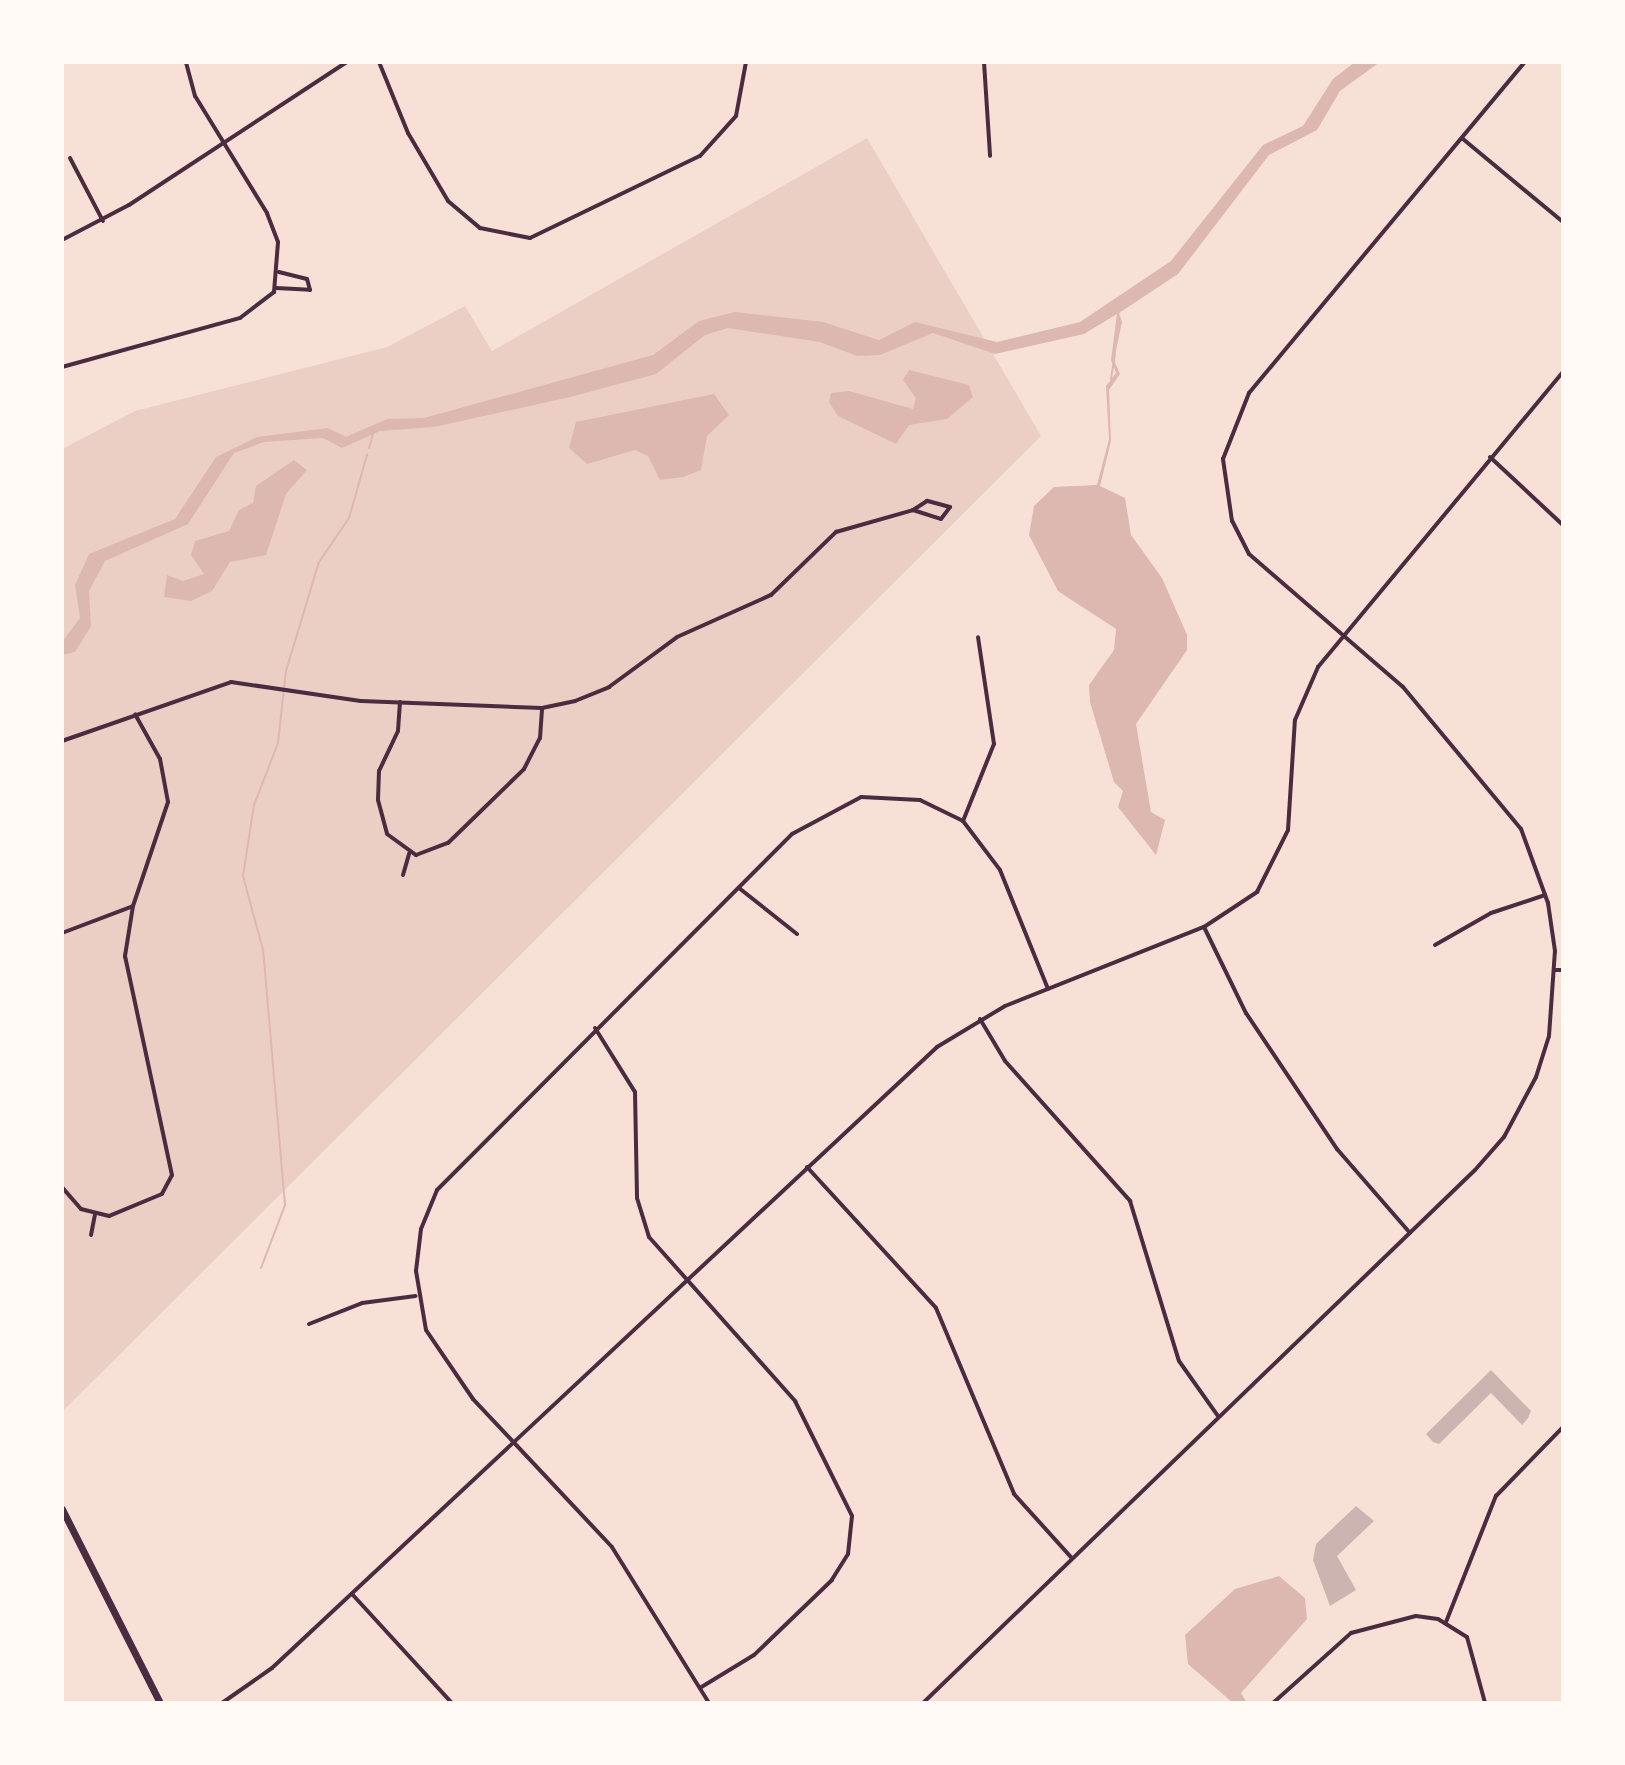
<!DOCTYPE html>
<style>
body{margin:0}
#map{position:relative;width:1625px;height:1765px;overflow:hidden;background:#f7e1d7;font-family:"Source Sans 3",sans-serif}
div>[style]{position:absolute}
.green>*{inset:0;background:#ebcfc5}
.water>*{inset:0;background:#dcb8b0}
.stream>*{height:2px;margin:-1px;padding:0 1px;transform-origin:1px;border-radius:1px;background:#dcb8b0}
.building>*{inset:0;background:#ccb4b1}
.minor>*{height:4px;margin:-2px;padding:0 2px;transform-origin:2px;border-radius:2px;background:#4a2c40}
.primary>*{height:7px;margin:-3.5px;padding:0 3.5px;transform-origin:3.5px;border-radius:3.5px;background:#4a2c40}
span{translate:-50% -50%;white-space:nowrap;text-align:center;line-height:1.15;-webkit-text-stroke:6px #fffaf5;paint-order:stroke}
.frame{position:absolute;inset:0;border:64px solid #fffaf5;pointer-events:none}
</style>
<div id="map">
<div class="green">
<i style="clip-path:polygon(867px 138px,1041px 436px,62px 1412px,62px 449px,135px 411px,387px 347px,465px 306px,492px 351px)"></i>
</div>
<div class="water">
<i style="clip-path:polygon(1355px 62px,1380px 62px,1340px 91px,1317px 130px,1269px 155px,1178px 274px,1119px 313px,1122px 322px,1114px 360px,1120px 374px,1109px 390px,1111px 441px,1100px 486px,1125px 498px,1131px 535px,1162px 578px,1187px 635px,1187px 650px,1136px 724px,1151px 812px,1165px 820px,1156px 855px,1118px 807px,1123px 791px,1114px 782px,1090px 702px,1089px 685px,1114px 650px,1116px 629px,1058px 591px,1029px 535px,1034px 506px,1054px 487px,1097px 485px,1109px 439px,1106px 386px,1116px 373px,1111px 360px,1117px 314px,1084px 334px,995px 354px,933px 333px,880px 355px,857px 356px,820px 342px,728px 328px,705px 335px,656px 374px,570px 397px,434px 427px,380px 431px,342px 448px,323px 438px,264px 442px,234px 453px,188px 524px,105px 561px,89px 591px,91px 626px,75px 652px,62px 655px,62px 642px,80px 618px,75px 585px,89px 554px,175px 519px,216px 457px,257px 437px,328px 428px,346px 437px,387px 419px,424px 418px,653px 355px,699px 321px,735px 312px,823px 322px,879px 340px,915px 322px,997px 342px,1080px 322px,1171px 261px,1263px 145px,1303px 126px,1333px 79px)"></i>
<i style="clip-path:polygon(909px 370px,969px 385px,973px 397px,947px 419px,909px 425px,896px 444px,838px 416px,829px 402px,831px 393px,849px 391px,913px 409px,916px 398px,903px 380px)"></i>
<i style="clip-path:polygon(714px 394px,729px 415px,707px 436px,701px 470px,683px 477px,660px 480px,648px 456px,635px 450px,587px 464px,569px 448px,576px 422px)"></i>
<i style="clip-path:polygon(294px 460px,307px 470px,286px 494px,266px 555px,230px 562px,212px 591px,191px 601px,164px 597px,167px 575px,183px 581px,204px 574px,191px 555px,195px 541px,229px 531px,239px 510px,253px 503px,256px 486px)"></i>
<i style="clip-path:polygon(1279px 1576px,1305px 1598px,1307px 1619px,1241px 1693px,1247px 1703px,1233px 1703px,1188px 1664px,1185px 1635px,1235px 1589px)"></i>
</div>
<div class="stream">
<i style="left:1111px;top:379px;width:25px;rotate:-81deg"></i>
<i style="left:369px;top:448px;width:15px;rotate:-74deg"></i>
<i style="left:261px;top:1268px;width:67px;rotate:-69.1deg"></i>
<i style="left:285px;top:1205px;width:256px;rotate:-94.9deg"></i>
<i style="left:263px;top:950px;width:77px;rotate:-105.1deg"></i>
<i style="left:243px;top:876px;width:72px;rotate:-81.2deg"></i>
<i style="left:254px;top:805px;width:66px;rotate:-68.8deg"></i>
<i style="left:278px;top:743px;width:72px;rotate:-83.7deg"></i>
<i style="left:286px;top:671px;width:114px;rotate:-73.2deg"></i>
<i style="left:319px;top:562px;width:53px;rotate:-55.7deg"></i>
<i style="left:349px;top:518px;width:66px;rotate:-74.1deg"></i>
</div>
<div class="building">
<i style="clip-path:polygon(1491px 1370px,1531px 1411px,1528px 1418px,1522px 1425px,1491px 1393px,1439px 1444px,1433px 1442px,1426px 1434px)"></i>
<i style="clip-path:polygon(1356px 1506px,1374px 1521px,1337px 1556px,1356px 1590px,1330px 1606px,1313px 1560px,1316px 1544px)"></i>
</div>
<div class="minor">
<i style="left:379px;top:62px;width:77px;rotate:67.8deg"></i>
<i style="left:408px;top:133px;width:79px;rotate:59.5deg"></i>
<i style="left:448px;top:201px;width:42px;rotate:40.2deg"></i>
<i style="left:480px;top:228px;width:51px;rotate:11.3deg"></i>
<i style="left:530px;top:238px;width:189px;rotate:-25.8deg"></i>
<i style="left:700px;top:156px;width:54px;rotate:-48deg"></i>
<i style="left:736px;top:116px;width:55px;rotate:-79.5deg"></i>
<i style="left:984px;top:62px;width:94px;rotate:86.3deg"></i>
<i style="left:1463px;top:139px;width:130px;rotate:39.7deg"></i>
<i style="left:70px;top:158px;width:71px;rotate:62.4deg"></i>
<i style="left:62px;top:240px;width:76px;rotate:-27.6deg"></i>
<i style="left:129px;top:205px;width:261px;rotate:-33.3deg"></i>
<i style="left:276px;top:288px;width:34px;rotate:3deg"></i>
<i style="left:310px;top:290px;width:11px;rotate:-105deg"></i>
<i style="left:307px;top:279px;width:29px;rotate:-166deg"></i>
<i style="left:62px;top:367px;width:185px;rotate:-15.4deg"></i>
<i style="left:240px;top:318px;width:43px;rotate:-37.4deg"></i>
<i style="left:274px;top:292px;width:50px;rotate:-85.4deg"></i>
<i style="left:278px;top:242px;width:31px;rotate:-111deg"></i>
<i style="left:267px;top:213px;width:137px;rotate:-121.6deg"></i>
<i style="left:195px;top:96px;width:35px;rotate:-105deg"></i>
<i style="left:1490px;top:457px;width:100px;rotate:43deg"></i>
<i style="left:400px;top:702px;width:29px;rotate:94deg"></i>
<i style="left:398px;top:731px;width:44px;rotate:115.4deg"></i>
<i style="left:379px;top:771px;width:29px;rotate:92deg"></i>
<i style="left:378px;top:800px;width:35px;rotate:75deg"></i>
<i style="left:387px;top:834px;width:36px;rotate:36deg"></i>
<i style="left:416px;top:855px;width:34px;rotate:-21deg"></i>
<i style="left:448px;top:843px;width:106px;rotate:-44.2deg"></i>
<i style="left:524px;top:769px;width:35px;rotate:-63deg"></i>
<i style="left:540px;top:738px;width:30px;rotate:-86deg"></i>
<i style="left:62px;top:741px;width:179px;rotate:-19.2deg"></i>
<i style="left:231px;top:682px;width:131px;rotate:8.3deg"></i>
<i style="left:361px;top:701px;width:181px;rotate:2.2deg"></i>
<i style="left:542px;top:708px;width:34px;rotate:-12deg"></i>
<i style="left:575px;top:701px;width:37px;rotate:-22deg"></i>
<i style="left:609px;top:687px;width:84px;rotate:-36.3deg"></i>
<i style="left:677px;top:637px;width:103px;rotate:-24.1deg"></i>
<i style="left:771px;top:595px;width:91px;rotate:-44.1deg"></i>
<i style="left:836px;top:532px;width:80px;rotate:-15.9deg"></i>
<i style="left:913px;top:510px;width:29px;rotate:18deg"></i>
<i style="left:941px;top:519px;width:15px;rotate:-53deg"></i>
<i style="left:950px;top:507px;width:24px;rotate:-165deg"></i>
<i style="left:927px;top:501px;width:17px;rotate:147deg"></i>
<i style="left:963px;top:821px;width:83px;rotate:-68.1deg"></i>
<i style="left:994px;top:744px;width:108px;rotate:-98.5deg"></i>
<i style="left:403px;top:875px;width:22px;rotate:-74deg"></i>
<i style="left:739px;top:888px;width:74px;rotate:38.4deg"></i>
<i style="left:133px;top:906px;width:110px;rotate:-71.4deg"></i>
<i style="left:168px;top:802px;width:44px;rotate:-100.5deg"></i>
<i style="left:160px;top:759px;width:51px;rotate:-119.1deg"></i>
<i style="left:1204px;top:927px;width:96px;rotate:64deg"></i>
<i style="left:1246px;top:1013px;width:164px;rotate:56.2deg"></i>
<i style="left:1337px;top:1149px;width:111px;rotate:49deg"></i>
<i style="left:62px;top:933px;width:76px;rotate:-20.8deg"></i>
<i style="left:133px;top:906px;width:51px;rotate:99.1deg"></i>
<i style="left:125px;top:956px;width:224px;rotate:77.9deg"></i>
<i style="left:172px;top:1175px;width:21px;rotate:118deg"></i>
<i style="left:162px;top:1194px;width:57px;rotate:157.5deg"></i>
<i style="left:109px;top:1216px;width:29px;rotate:-166deg"></i>
<i style="left:81px;top:1209px;width:29px;rotate:-131deg"></i>
<i style="left:1435px;top:945px;width:64px;rotate:-29.7deg"></i>
<i style="left:1491px;top:913px;width:57px;rotate:-18.4deg"></i>
<i style="left:1554px;top:970px;width:9px"></i>
<i style="left:980px;top:1019px;width:49px;rotate:59.2deg"></i>
<i style="left:1005px;top:1061px;width:188px;rotate:48.2deg"></i>
<i style="left:1130px;top:1201px;width:167px;rotate:73deg"></i>
<i style="left:1179px;top:1361px;width:67px;rotate:54.7deg"></i>
<i style="left:595px;top:1028px;width:75px;rotate:58deg"></i>
<i style="left:635px;top:1092px;width:106px;rotate:88.9deg"></i>
<i style="left:637px;top:1198px;width:41px;rotate:72.9deg"></i>
<i style="left:649px;top:1237px;width:220px;rotate:48.3deg"></i>
<i style="left:795px;top:1401px;width:128px;rotate:63.6deg"></i>
<i style="left:852px;top:1516px;width:38px;rotate:96deg"></i>
<i style="left:848px;top:1554px;width:31px;rotate:122deg"></i>
<i style="left:832px;top:1580px;width:108px;rotate:136.1deg"></i>
<i style="left:754px;top:1655px;width:63px;rotate:148.6deg"></i>
<i style="left:807px;top:1167px;width:191px;rotate:47.5deg"></i>
<i style="left:936px;top:1308px;width:202px;rotate:67.2deg"></i>
<i style="left:1014px;top:1494px;width:85px;rotate:47.9deg"></i>
<i style="left:91px;top:1235px;width:20px;rotate:-79deg"></i>
<i style="left:309px;top:1324px;width:57px;rotate:-21.6deg"></i>
<i style="left:362px;top:1303px;width:54px;rotate:-7.4deg"></i>
<i style="left:352px;top:1594px;width:148px;rotate:47.5deg"></i>
<i style="left:1446px;top:1622px;width:136px;rotate:-68.4deg"></i>
<i style="left:1496px;top:1496px;width:96px;rotate:-45.8deg"></i>
<i style="left:222px;top:1703px;width:61px;rotate:-35deg"></i>
<i style="left:272px;top:1668px;width:910px;rotate:-43.04deg"></i>
<i style="left:937px;top:1047px;width:79px;rotate:-31.1deg"></i>
<i style="left:1005px;top:1006px;width:214px;rotate:-21.7deg"></i>
<i style="left:1204px;top:927px;width:64px;rotate:-33.4deg"></i>
<i style="left:1257px;top:892px;width:69px;rotate:-63.4deg"></i>
<i style="left:1288px;top:830px;width:110px;rotate:-86.4deg"></i>
<i style="left:1295px;top:720px;width:58px;rotate:-66.5deg"></i>
<i style="left:1318px;top:667px;width:383px;rotate:-50.3deg"></i>
<i style="left:709px;top:1703px;width:184px;rotate:-121.9deg"></i>
<i style="left:612px;top:1547px;width:203px;rotate:-133.2deg"></i>
<i style="left:473px;top:1399px;width:83px;rotate:-124.3deg"></i>
<i style="left:426px;top:1330px;width:60px;rotate:-99.6deg"></i>
<i style="left:416px;top:1271px;width:42px;rotate:-83.2deg"></i>
<i style="left:421px;top:1229px;width:42px;rotate:-67.7deg"></i>
<i style="left:437px;top:1190px;width:503px;rotate:-45.08deg"></i>
<i style="left:792px;top:834px;width:78px;rotate:-28.2deg"></i>
<i style="left:861px;top:797px;width:59px;rotate:2.9deg"></i>
<i style="left:920px;top:800px;width:48px;rotate:26deg"></i>
<i style="left:963px;top:821px;width:61px;rotate:52.9deg"></i>
<i style="left:1000px;top:870px;width:128px;rotate:68deg"></i>
<i style="left:923px;top:1703px;width:767px;rotate:-44deg"></i>
<i style="left:1475px;top:1170px;width:44px;rotate:-48.7deg"></i>
<i style="left:1504px;top:1137px;width:68px;rotate:-61.9deg"></i>
<i style="left:1536px;top:1077px;width:43px;rotate:-72.4deg"></i>
<i style="left:1549px;top:1036px;width:85px;rotate:-86deg"></i>
<i style="left:1555px;top:951px;width:49px;rotate:-98.3deg"></i>
<i style="left:1548px;top:903px;width:79px;rotate:-110deg"></i>
<i style="left:1521px;top:829px;width:185px;rotate:-129.7deg"></i>
<i style="left:1403px;top:687px;width:203px;rotate:-139.2deg"></i>
<i style="left:1249px;top:554px;width:37px;rotate:-117deg"></i>
<i style="left:1232px;top:521px;width:63px;rotate:-98.3deg"></i>
<i style="left:1223px;top:459px;width:71px;rotate:-68.5deg"></i>
<i style="left:1249px;top:393px;width:431px;rotate:-50.2deg"></i>
<i style="left:1273px;top:1703px;width:105px;rotate:-41.9deg"></i>
<i style="left:1351px;top:1633px;width:67px;rotate:-14.7deg"></i>
<i style="left:1416px;top:1616px;width:22px;rotate:8deg"></i>
<i style="left:1438px;top:1619px;width:34px;rotate:32deg"></i>
<i style="left:1467px;top:1637px;width:68px;rotate:74.7deg"></i>
</div>
<div class="primary">
<i style="left:62px;top:1509px;width:217px;rotate:63.2deg"></i>
</div>
<div class="frame"></div>
</div>
